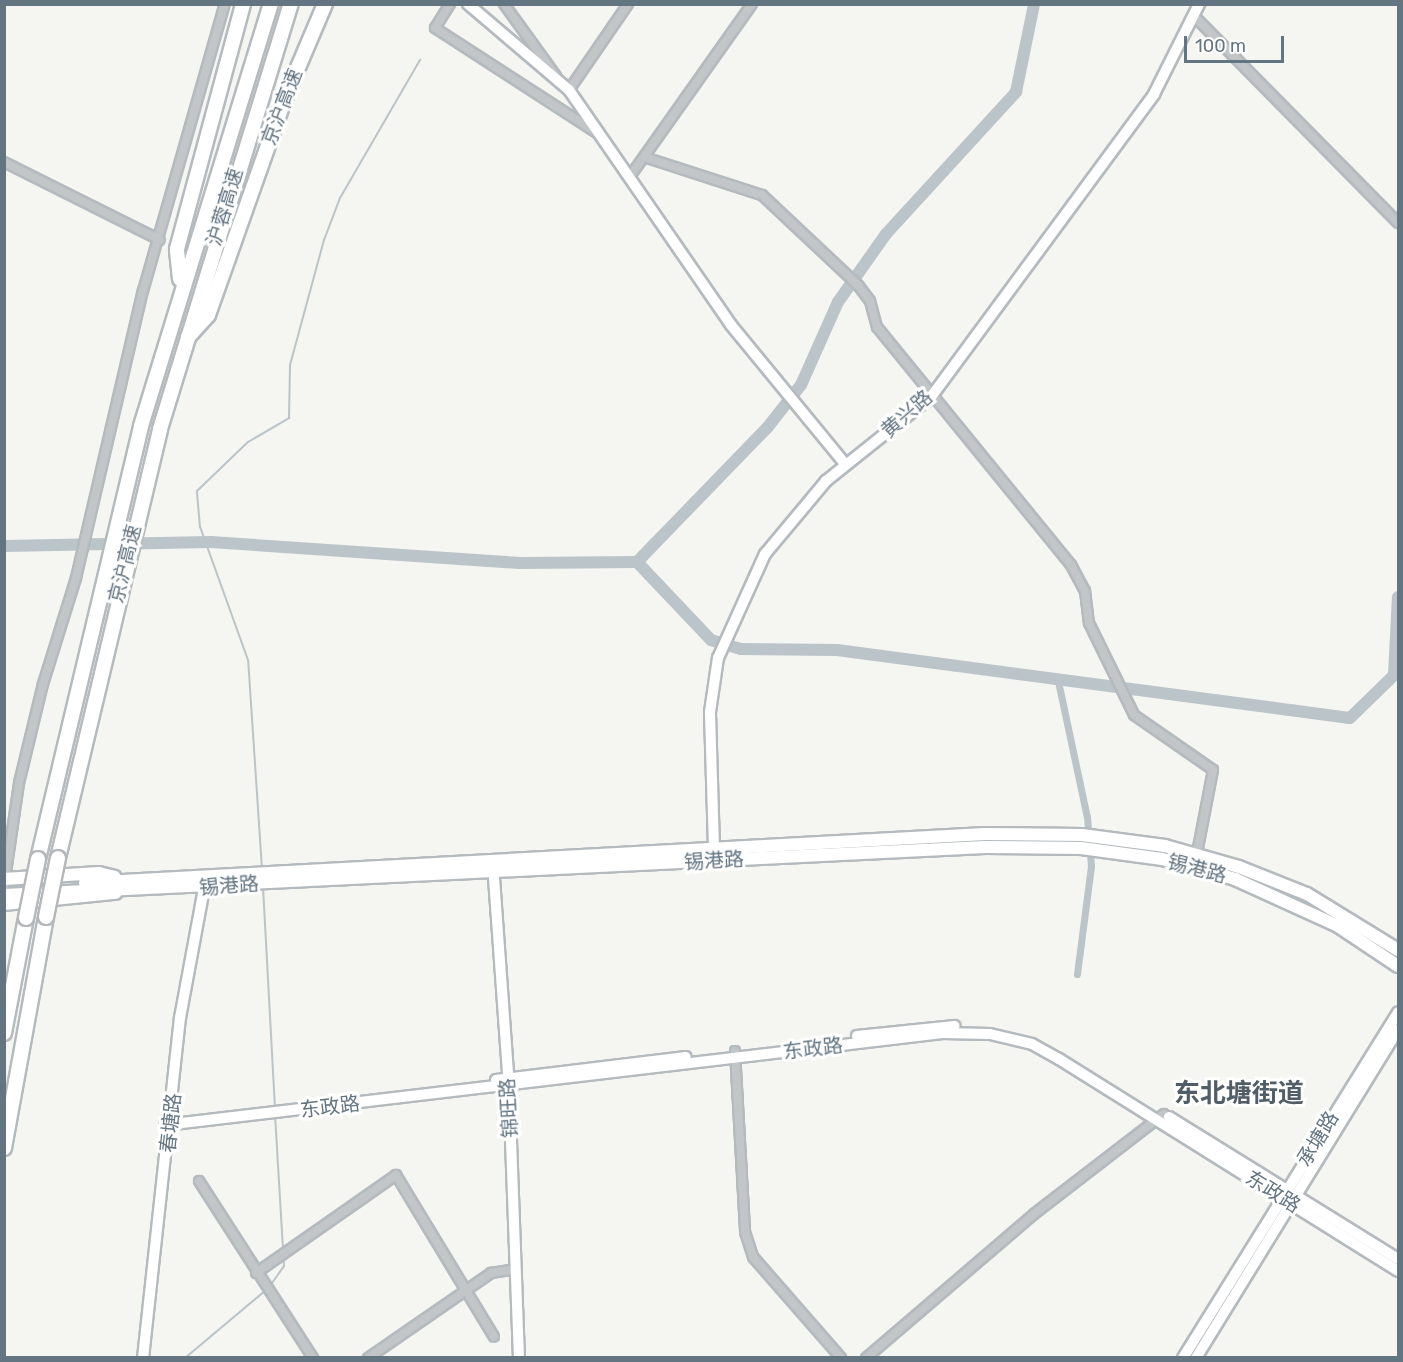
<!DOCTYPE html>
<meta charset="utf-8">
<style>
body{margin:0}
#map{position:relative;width:1403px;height:1362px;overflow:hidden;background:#f5f5f1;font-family:Rubik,"Noto Sans SC",sans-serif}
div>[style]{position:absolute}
.stream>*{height:2px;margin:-1px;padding:0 1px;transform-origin:1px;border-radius:1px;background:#bac4c9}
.canal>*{height:7px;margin:-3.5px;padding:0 3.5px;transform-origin:3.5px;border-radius:3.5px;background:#bac4c9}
.river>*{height:12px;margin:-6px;padding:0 6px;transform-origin:6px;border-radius:6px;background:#bac4c9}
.roads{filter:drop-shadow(2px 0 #b4babe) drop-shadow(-2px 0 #b4babe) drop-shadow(0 2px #b4babe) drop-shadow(0 -2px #b4babe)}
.street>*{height:8px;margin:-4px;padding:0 4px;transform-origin:4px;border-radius:4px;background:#c2c6c9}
.secondary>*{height:10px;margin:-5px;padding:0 5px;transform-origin:5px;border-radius:5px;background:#fff}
.primary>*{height:12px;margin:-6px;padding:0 6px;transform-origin:6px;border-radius:6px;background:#fff}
.highway>*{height:14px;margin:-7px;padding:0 7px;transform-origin:7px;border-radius:7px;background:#fff}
.bridges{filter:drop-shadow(2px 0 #b5b8bb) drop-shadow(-2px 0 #b5b8bb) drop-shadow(0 2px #b5b8bb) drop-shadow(0 -2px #b5b8bb)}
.highway-bridge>*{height:14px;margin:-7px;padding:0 7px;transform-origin:7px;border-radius:7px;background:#fff}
span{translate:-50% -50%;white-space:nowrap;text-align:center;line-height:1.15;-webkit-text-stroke:6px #fff;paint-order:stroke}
.street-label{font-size:20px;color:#647582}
.district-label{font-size:26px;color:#525e67;font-weight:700}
.frame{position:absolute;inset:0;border:6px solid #647582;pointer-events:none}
.scale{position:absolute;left:1184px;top:36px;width:100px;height:27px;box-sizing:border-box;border:3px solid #647582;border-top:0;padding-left:8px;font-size:18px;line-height:21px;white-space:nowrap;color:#647582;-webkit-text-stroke:4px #fff;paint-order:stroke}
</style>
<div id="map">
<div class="stream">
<i style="left:262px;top:869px;width:209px;rotate:-93.8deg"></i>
<i style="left:248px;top:660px;width:141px;rotate:-109.8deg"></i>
<i style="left:200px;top:527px;width:36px;rotate:-95deg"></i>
<i style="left:197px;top:491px;width:71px;rotate:-43.9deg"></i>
<i style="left:248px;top:442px;width:48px;rotate:-30.3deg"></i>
<i style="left:289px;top:418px;width:53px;rotate:-88.9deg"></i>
<i style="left:290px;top:365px;width:130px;rotate:-74.8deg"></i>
<i style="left:324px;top:240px;width:45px;rotate:-69.1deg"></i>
<i style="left:340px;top:198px;width:160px;rotate:-59.9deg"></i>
<i style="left:263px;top:887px;width:222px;rotate:86.9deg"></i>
<i style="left:270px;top:1286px;width:24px;rotate:-55deg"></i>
<i style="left:284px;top:1266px;width:152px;rotate:-93.4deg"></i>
<i style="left:185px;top:1358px;width:106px;rotate:-40deg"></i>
</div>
<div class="canal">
<i style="left:1058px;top:681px;width:139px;rotate:78deg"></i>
<i style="left:1087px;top:817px;width:49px;rotate:85.3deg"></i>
<i style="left:1091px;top:866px;width:109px;rotate:97.4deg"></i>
</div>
<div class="river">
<i style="left:4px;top:546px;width:207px;rotate:-1.1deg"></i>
<i style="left:211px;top:542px;width:310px;rotate:3.9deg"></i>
<i style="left:520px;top:563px;width:117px;rotate:-0.5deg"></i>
<i style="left:637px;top:562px;width:108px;rotate:46.5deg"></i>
<i style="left:711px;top:640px;width:31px;rotate:17deg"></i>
<i style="left:741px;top:649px;width:96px;rotate:0.6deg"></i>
<i style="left:837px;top:650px;width:517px;rotate:7.55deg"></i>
<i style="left:1350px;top:718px;width:62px;rotate:-44.3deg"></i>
<i style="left:1394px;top:675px;width:78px;rotate:-87.1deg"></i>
<i style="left:637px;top:562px;width:187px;rotate:-45.9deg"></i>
<i style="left:767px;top:428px;width:55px;rotate:-51.7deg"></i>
<i style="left:801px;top:385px;width:91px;rotate:-66deg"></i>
<i style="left:838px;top:302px;width:83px;rotate:-54.8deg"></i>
<i style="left:886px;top:234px;width:193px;rotate:-47.5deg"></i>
<i style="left:1016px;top:92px;width:90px;rotate:-78.4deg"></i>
</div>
<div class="roads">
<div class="street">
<i style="left:450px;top:4px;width:28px;rotate:122deg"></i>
<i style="left:435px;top:28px;width:192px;rotate:32.9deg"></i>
<i style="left:504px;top:4px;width:89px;rotate:54.2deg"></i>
<i style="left:1195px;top:17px;width:289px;rotate:45.4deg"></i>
<i style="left:569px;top:90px;width:104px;rotate:-55.5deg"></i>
<i style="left:644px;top:157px;width:124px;rotate:17.9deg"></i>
<i style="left:762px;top:195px;width:132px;rotate:43.2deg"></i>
<i style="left:858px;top:285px;width:20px;rotate:53deg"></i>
<i style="left:870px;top:301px;width:27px;rotate:75deg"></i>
<i style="left:877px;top:327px;width:307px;rotate:50.8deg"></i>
<i style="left:1071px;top:565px;width:30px;rotate:62deg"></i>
<i style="left:1085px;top:591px;width:32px;rotate:83deg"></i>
<i style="left:1089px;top:623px;width:102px;rotate:63.9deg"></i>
<i style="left:1134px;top:715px;width:96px;rotate:34.8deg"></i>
<i style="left:1213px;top:770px;width:85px;rotate:100.9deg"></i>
<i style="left:4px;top:162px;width:174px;rotate:26.6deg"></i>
<i style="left:631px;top:175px;width:209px;rotate:-54.7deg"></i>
<i style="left:4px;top:886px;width:104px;rotate:-81.7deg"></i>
<i style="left:19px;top:783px;width:102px;rotate:-76.4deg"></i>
<i style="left:43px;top:684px;width:111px;rotate:-72.7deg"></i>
<i style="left:76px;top:578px;width:295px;rotate:-76.9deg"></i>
<i style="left:143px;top:291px;width:298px;rotate:-74.1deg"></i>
<i style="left:735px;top:1051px;width:181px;rotate:86.8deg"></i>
<i style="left:745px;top:1232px;width:26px;rotate:72deg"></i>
<i style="left:753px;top:1257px;width:134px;rotate:48.9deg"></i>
<i style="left:199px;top:1181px;width:211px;rotate:57.2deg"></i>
<i style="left:256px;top:1273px;width:171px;rotate:-35deg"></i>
<i style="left:396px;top:1175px;width:189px;rotate:58.8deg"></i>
<i style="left:368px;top:1358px;width:150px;rotate:-34.6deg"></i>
<i style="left:491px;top:1273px;width:24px;rotate:-9deg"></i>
<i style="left:866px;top:1358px;width:221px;rotate:-40.6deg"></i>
<i style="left:1034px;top:1214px;width:164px;rotate:-37.6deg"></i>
</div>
<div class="secondary">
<i style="left:468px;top:4px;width:133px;rotate:40.4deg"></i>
<i style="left:569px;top:90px;width:285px;rotate:55.4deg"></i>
<i style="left:731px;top:325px;width:181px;rotate:50.6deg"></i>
<i style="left:714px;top:848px;width:136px;rotate:-91.7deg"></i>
<i style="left:710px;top:712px;width:55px;rotate:-81.6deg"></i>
<i style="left:718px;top:658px;width:114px;rotate:-65.7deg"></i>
<i style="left:765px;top:554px;width:95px;rotate:-50.1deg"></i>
<i style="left:826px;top:481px;width:134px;rotate:-38.7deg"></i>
<i style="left:931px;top:397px;width:376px;rotate:-53.6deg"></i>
<i style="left:1154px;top:94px;width:101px;rotate:-63.4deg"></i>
<i style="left:493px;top:864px;width:223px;rotate:85.9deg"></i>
<i style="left:509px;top:1086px;width:272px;rotate:87.9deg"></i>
<i style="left:857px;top:1036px;width:98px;rotate:-5.9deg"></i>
<i style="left:496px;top:1080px;width:191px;rotate:-6.9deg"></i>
<i style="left:1169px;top:1117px;width:269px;rotate:31.8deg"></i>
<i style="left:165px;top:1125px;width:783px;rotate:-6.74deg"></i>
<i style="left:943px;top:1033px;width:47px;rotate:1.2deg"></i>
<i style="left:990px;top:1034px;width:43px;rotate:13.4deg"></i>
<i style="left:1032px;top:1044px;width:31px;rotate:29deg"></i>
<i style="left:1059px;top:1059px;width:400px;rotate:32deg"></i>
<i style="left:143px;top:1358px;width:342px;rotate:-83.8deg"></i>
<i style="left:180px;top:1018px;width:131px;rotate:-79.5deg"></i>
<i style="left:1183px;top:1358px;width:407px;rotate:-58.1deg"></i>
<i style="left:1196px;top:1358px;width:385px;rotate:-58.4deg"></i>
</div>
<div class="primary">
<i style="left:4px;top:879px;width:95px;rotate:-3.6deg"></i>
<i style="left:99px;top:873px;width:16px;rotate:14deg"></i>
<i style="left:85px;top:883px;width:901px;rotate:-3.12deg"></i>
<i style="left:985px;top:834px;width:97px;rotate:0.6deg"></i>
<i style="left:1082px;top:835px;width:84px;rotate:7.5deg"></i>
<i style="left:1165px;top:846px;width:77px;rotate:15.8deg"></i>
<i style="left:1239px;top:867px;width:73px;rotate:21.7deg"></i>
<i style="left:1307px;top:894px;width:107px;rotate:31.6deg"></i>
<i style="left:4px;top:895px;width:982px;rotate:-2.8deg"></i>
<i style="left:985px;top:847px;width:96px;rotate:0.6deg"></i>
<i style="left:1081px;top:848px;width:82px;rotate:7.7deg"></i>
<i style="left:1162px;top:859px;width:76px;rotate:15.3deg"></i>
<i style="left:1235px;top:879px;width:113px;rotate:24.5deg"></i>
<i style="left:1338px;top:926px;width:72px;rotate:33.7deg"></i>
<i style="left:4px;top:904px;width:112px;rotate:-5.7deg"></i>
</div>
<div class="highway">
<i style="left:180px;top:279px;width:30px;rotate:-96deg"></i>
<i style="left:177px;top:249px;width:254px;rotate:-74.9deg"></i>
<i style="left:188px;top:337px;width:30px;rotate:-48deg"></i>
<i style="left:208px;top:315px;width:225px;rotate:-70.5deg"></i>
<i style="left:283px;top:103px;width:108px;rotate:-67deg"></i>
<i style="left:58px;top:858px;width:441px;rotate:-76.6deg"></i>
<i style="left:160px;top:429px;width:445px;rotate:-72.9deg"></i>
<i style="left:38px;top:859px;width:445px;rotate:-76.6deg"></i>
<i style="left:141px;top:426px;width:442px;rotate:-72.9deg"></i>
<i style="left:4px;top:1033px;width:117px;rotate:-79.2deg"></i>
<i style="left:4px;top:1148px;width:235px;rotate:-79.7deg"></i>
</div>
</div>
<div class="bridges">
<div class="highway-bridge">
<i style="left:46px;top:917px;width:60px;rotate:-78.5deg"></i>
<i style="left:26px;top:918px;width:60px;rotate:-78.5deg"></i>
</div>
</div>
<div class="street-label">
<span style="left:282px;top:107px;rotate:-69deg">京沪高速</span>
<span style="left:225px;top:207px;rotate:-73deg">沪蓉高速</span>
<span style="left:907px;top:414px;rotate:-41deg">黄兴路</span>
<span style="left:125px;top:564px;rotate:-76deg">京沪高速</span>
<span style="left:714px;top:861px;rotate:-3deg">锡港路</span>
<span style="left:1197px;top:869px;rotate:15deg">锡港路</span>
<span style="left:229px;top:886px;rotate:-4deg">锡港路</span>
<span style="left:813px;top:1049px;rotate:-7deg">东政路</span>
<span style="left:330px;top:1107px;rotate:-7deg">东政路</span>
<span style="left:509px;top:1108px;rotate:-93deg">锦旺路</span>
<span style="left:171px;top:1123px;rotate:-84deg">春塘路</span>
<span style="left:1318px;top:1139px;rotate:-59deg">承塘路</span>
<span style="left:1273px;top:1192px;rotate:32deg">东政路</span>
</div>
<div class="district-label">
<span style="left:1239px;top:1094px">东北塘街道</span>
</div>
<div class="frame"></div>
<div class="scale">100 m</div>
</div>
